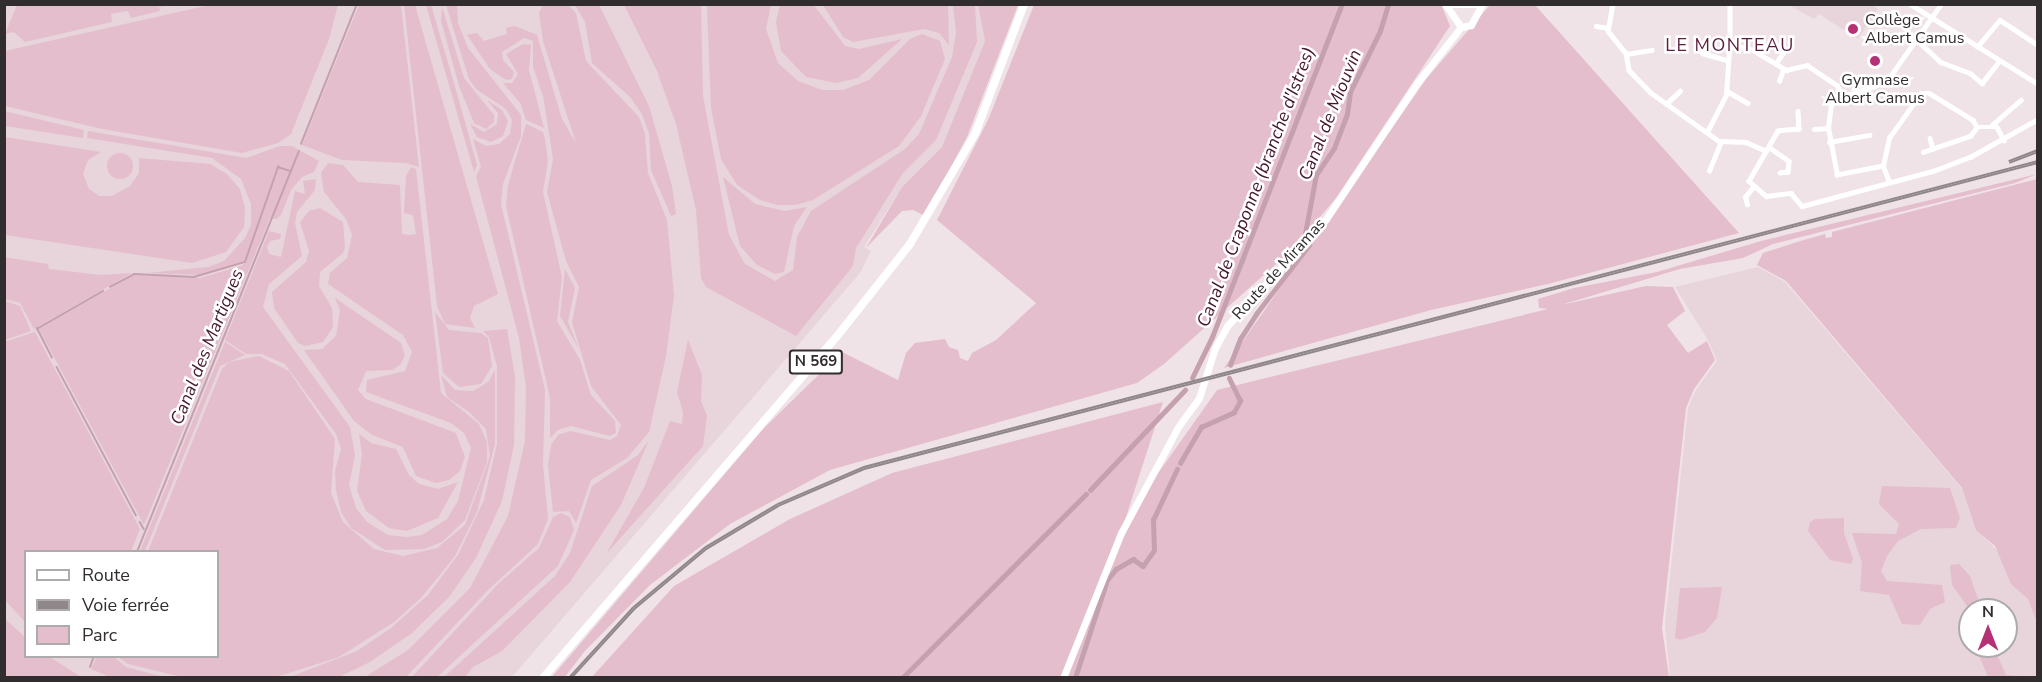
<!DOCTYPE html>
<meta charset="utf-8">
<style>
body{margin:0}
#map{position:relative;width:2042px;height:682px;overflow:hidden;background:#f0e3e7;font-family:"Nunito Sans",sans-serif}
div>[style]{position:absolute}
.built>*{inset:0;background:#e8d4db}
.green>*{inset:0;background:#e4becc}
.round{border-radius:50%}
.stream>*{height:1.5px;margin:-0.75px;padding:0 0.75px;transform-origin:0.75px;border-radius:0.75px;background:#c5a0ae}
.canal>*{height:4.5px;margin:-2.25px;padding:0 2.25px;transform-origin:2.25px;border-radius:2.25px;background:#c5a0ae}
.street>*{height:4.5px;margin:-2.25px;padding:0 2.25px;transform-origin:2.25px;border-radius:2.25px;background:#fff}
.street>.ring{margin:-2.25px;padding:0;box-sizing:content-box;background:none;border:4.5px solid #fff;border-radius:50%}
.secondary>*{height:7px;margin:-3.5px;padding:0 3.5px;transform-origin:3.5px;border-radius:3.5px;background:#fff}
.primary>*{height:8px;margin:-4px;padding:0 4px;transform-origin:4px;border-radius:4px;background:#fff}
.rail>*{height:4px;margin-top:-2px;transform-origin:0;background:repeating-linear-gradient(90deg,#fff 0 4.5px,#90878a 0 9px);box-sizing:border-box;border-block:2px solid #90878a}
.dots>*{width:16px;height:16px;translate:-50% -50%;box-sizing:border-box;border:3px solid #fff;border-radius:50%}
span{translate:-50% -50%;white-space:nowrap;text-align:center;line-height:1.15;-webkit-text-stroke:5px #fff;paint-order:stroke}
.shield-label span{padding:2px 4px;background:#fff;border:2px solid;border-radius:4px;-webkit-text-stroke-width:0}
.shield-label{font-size:15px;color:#312c2e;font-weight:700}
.poi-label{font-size:16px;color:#312c2e}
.left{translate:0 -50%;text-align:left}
.street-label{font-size:16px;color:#312c2e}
.neighbourhood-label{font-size:18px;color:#5d1d3c;letter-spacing:1.5px}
.water-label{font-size:18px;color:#46172d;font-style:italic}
.frame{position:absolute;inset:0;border:6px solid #312c2e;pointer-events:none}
.legend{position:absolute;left:24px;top:550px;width:195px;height:108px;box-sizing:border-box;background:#fff;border:2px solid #adabab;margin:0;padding:8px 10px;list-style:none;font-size:18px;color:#312c2e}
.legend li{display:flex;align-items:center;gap:12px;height:30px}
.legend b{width:30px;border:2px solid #adabab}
.north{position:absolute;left:1958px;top:598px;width:60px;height:60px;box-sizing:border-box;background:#fff;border:2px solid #adabab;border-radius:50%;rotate:0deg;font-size:16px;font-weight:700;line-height:24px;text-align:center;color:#312c2e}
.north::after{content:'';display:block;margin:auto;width:21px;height:27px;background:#b53074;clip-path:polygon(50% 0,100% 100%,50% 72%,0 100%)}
</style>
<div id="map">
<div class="built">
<i style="clip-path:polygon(evenodd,978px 4px,985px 41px,942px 147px,902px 187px,864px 247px,871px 251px,860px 273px,512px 677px,5px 678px,4px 5px,978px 4px,26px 552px,218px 552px,218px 656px,26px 656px,26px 552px)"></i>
<i style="clip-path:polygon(1871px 4px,1878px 9px,1858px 39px,1819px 14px,1814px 19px,1789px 5px)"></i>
<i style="clip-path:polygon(evenodd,1758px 267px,1785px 282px,1962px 489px,1976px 529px,1994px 547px,2037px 608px,2037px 677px,1670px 678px,1665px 624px,1688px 408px,1696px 390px,1717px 361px,1708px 340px,1675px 287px,1758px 267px,1970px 610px,2006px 610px,2006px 646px,1970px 646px,1970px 610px)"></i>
</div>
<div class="green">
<i style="clip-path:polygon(214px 4px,338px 5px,329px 39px,291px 134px,278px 143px,242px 153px,102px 129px,5px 106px,5px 51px)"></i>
<i style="clip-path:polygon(543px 4px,568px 5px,576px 13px,586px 61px,639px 117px,645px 134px,648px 173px,667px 220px,674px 295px,666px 356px,649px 432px,627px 458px,591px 480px,576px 523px,569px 511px,553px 512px,548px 465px,551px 445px,558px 435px,570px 431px,610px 440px,617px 436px,621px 425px,591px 386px,572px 322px,579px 287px,566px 261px,547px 192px,553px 159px,543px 96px,533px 67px,533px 41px,524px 38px,502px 52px,503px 60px,514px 72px,512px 79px,506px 80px,490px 69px,467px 35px,477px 33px,484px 41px,507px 34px,506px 28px,515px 26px,537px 35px,562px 119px,576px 143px,543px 41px,539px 13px)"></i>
<i style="clip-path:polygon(813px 4px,845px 46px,859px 49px,902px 39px,858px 78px,836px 83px,806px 77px,781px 51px,776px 22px,780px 5px)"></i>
<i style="clip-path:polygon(1441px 4px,1450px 26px,1336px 198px,1293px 249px,1164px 364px,1137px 383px,830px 470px,730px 524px,650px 585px,584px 652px,565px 677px,551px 678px,764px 428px,842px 352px,898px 380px,906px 353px,915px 343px,945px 339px,949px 347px,958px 350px,960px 358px,968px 361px,972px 353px,996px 340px,1036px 303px,937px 220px,988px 120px,1034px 5px)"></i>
<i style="clip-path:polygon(17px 5px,17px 4px,167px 5px,159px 7px,160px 11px,131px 18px,128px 11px,111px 14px,112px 22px,25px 42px,14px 32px,5px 34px)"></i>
<i style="clip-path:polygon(359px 5px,401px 5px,419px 167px,406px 163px,342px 160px,302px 145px)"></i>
<i style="clip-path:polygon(404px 5px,415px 5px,498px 294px,474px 306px,470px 318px,475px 328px,445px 324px,437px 306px)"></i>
<i style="clip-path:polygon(426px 5px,431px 5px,454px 83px,477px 165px,474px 172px)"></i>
<i style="clip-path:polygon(446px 5px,457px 5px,458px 23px,468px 48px,521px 115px,521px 136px,503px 184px,501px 204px,545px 390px,543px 465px,548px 519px,538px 544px,486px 592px,406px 677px,365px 677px,408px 650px,470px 588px,508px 516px,525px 441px,526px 387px,519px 338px,476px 176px,481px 167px,473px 139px,486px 146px,499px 144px,510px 134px,512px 120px,506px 109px,476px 89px,469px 79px)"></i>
<i style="clip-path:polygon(575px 5px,599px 5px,649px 106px,672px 186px,676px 214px,671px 216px,651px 170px,649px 133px,642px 114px,630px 97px,592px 63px,585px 22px)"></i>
<i style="clip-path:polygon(624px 5px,701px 5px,703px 96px,729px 235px,745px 264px,775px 281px,793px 270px,797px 237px,811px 211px,905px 149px,919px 134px,952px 57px,956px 33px,953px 5px,975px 5px,977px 42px,936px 140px,903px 173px,856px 248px,853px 266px,796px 336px,706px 287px,701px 278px,696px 210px,676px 124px,657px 71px)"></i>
<i style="clip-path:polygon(707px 5px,771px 5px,766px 29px,778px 63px,798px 81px,822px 90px,843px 90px,869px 80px,910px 39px,922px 34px,940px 41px,945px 59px,921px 116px,899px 146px,813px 200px,795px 205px,777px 205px,760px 200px,737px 185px,721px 159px,711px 108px)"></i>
<i style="clip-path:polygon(823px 5px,948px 5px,949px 45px,939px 33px,924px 29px,853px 42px,843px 37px)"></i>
<i style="clip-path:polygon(978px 5px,1018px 5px,967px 137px,925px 216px,913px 210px,902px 211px,866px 248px,902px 187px,942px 147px,985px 41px)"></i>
<i style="clip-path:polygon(1490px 5px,1535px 5px,1739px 233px,1548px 284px,1431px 310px,1224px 368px,1427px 78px)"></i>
<i style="clip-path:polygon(442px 7px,464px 78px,494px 115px,494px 122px,486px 129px,474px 123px,459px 86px,441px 21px)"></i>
<i style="clip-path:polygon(523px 44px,531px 45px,529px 70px,544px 128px,526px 120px,521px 104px,503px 83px,512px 83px,518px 74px,506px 54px)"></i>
<i style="clip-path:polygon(487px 100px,502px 110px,508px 121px,503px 136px,491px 142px,477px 137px,470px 124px,484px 132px,497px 124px,498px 113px)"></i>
<i style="clip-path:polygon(4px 111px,84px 130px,83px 138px,5px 126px)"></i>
<i style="clip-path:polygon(526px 124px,543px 132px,545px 139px,548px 161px,543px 192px,562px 277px,557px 321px,580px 360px,591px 395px,615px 421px,616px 433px,610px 436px,571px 426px,558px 430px,550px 438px,550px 398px,506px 206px,508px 185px)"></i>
<i style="clip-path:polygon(88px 131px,246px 158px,280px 146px,292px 146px,319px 161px,314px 172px,302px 177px,291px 190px,281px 215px,277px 219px,270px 218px,144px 525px,39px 329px,133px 275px,200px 278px,241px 266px,248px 261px,202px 275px,147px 273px,208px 267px,224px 261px,245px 238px,251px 225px,251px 204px,241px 179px,212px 158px,87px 138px)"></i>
<i style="clip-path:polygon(5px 137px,101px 152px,88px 160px,83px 174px,89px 189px,99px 196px,112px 196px,130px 186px,139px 173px,139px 158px,210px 164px,227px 174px,240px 189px,245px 208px,244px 227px,226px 252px,192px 263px,5px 235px)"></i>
<i class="round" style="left:107px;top:153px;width:26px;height:26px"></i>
<i style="clip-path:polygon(328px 163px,343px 165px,358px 182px,400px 185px,402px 234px,410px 235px,416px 234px,413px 215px,404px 213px,406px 176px,411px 167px,416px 169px,441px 393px,479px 424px,487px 442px,487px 462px,465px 520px,442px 542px,424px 549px,385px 550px,351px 528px,341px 512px,336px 490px,335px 471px,341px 449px,336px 434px,285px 364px,262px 354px,246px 354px,225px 340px,269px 231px,281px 234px,280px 239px,270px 241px,267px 247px,269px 254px,281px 257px,295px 191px,305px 194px,303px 181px,316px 179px,315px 190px,297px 212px,295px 223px,302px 256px,269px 284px,263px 307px,350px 427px,355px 455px,349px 485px,356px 508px,367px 522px,388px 535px,406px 537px,422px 535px,447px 519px,458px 501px,471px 448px,464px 433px,451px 423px,366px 392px,367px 380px,405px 371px,412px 352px,403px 335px,328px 284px,330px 273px,347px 258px,352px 235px,346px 219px,324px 192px,321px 173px)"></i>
<i style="clip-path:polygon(2037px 174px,2015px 183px,1773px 244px,1743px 258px,1680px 269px,1561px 305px,1646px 286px,1673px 287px,1685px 311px,1667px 325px,1688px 353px,1707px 341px,1715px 360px,1694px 389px,1686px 408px,1662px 628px,1669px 677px,591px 678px,674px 586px,790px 519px,892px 473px,1163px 402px,1125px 520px,1217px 390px,1548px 309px,1539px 308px,1538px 299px,1574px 288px,1657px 272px,1761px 241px)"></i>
<i style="clip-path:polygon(723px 177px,755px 204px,785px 211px,807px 207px,794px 226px,784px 272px,775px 274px,757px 265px,740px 246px)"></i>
<i style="clip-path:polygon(2037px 179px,2038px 179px,2037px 622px,2028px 599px,2011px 584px,1995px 546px,1976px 530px,1962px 488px,1786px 281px,1757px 265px,1763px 253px,1797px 242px,1825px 234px,1826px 238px,1832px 237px,1832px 232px)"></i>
<i style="clip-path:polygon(320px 208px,343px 222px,345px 247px,343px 253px,320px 272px,319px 286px,332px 308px,333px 327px,323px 342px,305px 346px,298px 343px,274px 308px,272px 292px,306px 262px,309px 251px,300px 222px,309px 211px)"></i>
<i style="clip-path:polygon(4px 257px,48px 264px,49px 269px,101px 275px,132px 273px,34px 329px,20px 303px,5px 299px)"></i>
<i style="clip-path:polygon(565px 269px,575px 288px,568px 322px,579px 349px,560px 316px)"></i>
<i style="clip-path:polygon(335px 298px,401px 343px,405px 355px,401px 364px,392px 370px,366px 371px,358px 390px,366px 399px,456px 433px,465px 457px,460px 471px,449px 480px,436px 483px,416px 476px,403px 447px,372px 435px,354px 421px,304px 350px,322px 349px,336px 336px,340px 310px)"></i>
<i style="clip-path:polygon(5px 301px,20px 306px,31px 331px,5px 340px)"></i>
<i style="clip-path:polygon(435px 312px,449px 330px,481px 333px,488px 338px,492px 366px,481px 384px,459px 387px,443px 373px)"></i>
<i style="clip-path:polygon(507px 329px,515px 377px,514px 445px,502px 501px,476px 558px,449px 597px,412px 633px,370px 662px,339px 677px,290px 677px,357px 651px,391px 628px,428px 595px,458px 555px,484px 500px,497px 444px,497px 366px,489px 337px,483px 331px)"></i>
<i style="clip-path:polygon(35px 332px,140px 529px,131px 551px,26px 552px,25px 622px,5px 600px,4px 342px)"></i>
<i style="clip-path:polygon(688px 340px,702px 375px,701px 401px,707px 416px,703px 446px,606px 554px,644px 488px,670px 421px,682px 424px,683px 412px,677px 392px)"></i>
<i style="clip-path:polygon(225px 342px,245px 355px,220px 366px,145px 551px,140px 551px)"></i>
<i style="clip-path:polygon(259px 356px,289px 371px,335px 439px,331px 493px,343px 522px,374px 549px,403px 556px,437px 548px,465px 525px,490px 456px,486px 429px,469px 412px,447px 397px,441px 375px,455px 390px,473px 391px,488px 382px,495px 370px,495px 444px,477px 512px,455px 556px,421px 598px,394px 622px,339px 657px,273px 678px,182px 677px,128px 664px,118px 657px,218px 656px,218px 552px,148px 551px,222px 369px,229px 362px)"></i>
<i style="clip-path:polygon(359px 434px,371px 443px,396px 449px,409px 475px,419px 484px,438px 489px,458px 482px,438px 518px,407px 531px,389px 528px,366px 511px,357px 491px,362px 454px)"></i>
<i style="clip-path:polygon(649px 440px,621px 505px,570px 582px,502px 651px,473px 667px,465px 677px,444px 677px,555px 576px,570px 553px,592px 486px,638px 455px)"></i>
<i style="clip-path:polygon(1882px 486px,1950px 488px,1960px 518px,1956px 528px,1921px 529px,1898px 541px,1887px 556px,1881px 571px,1887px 581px,1942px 585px,1945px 602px,1930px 609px,1920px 625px,1902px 624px,1889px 595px,1860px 591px,1862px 563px,1852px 533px,1896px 534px,1899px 524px,1879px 504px)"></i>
<i style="clip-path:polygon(561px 513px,570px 517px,574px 530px,558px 566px,437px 677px,412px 677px,499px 583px,539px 548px,553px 517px)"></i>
<i style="clip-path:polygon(1844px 518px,1844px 533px,1853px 559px,1851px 564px,1830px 560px,1808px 531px,1810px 522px,1815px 519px)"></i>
<i style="clip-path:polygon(1959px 564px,1970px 576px,1982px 610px,1970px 610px,1952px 585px,1950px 565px)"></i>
<i style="clip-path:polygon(1722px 587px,1717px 618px,1705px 632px,1680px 640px,1675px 638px,1680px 588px)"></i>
<i style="clip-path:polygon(4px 618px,25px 637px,26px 656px,50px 657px,81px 677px,5px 677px)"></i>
<i style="clip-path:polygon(1975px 646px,1995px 650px,2006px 675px,2028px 677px,1988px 677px)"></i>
<i style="clip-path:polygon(97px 656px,114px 657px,126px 667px,164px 677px,110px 677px,91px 669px)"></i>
</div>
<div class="stream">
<i style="left:301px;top:144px;width:151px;rotate:-68.2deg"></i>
<i style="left:110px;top:287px;width:27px;rotate:-28deg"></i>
<i style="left:134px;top:274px;width:60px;rotate:2.9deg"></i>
<i style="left:194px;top:277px;width:53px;rotate:-16.4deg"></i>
<i style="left:245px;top:262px;width:101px;rotate:-70.8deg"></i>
<i style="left:278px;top:167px;width:13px;rotate:18deg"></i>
<i style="left:52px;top:358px;width:33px;rotate:-117deg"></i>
<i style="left:37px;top:329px;width:76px;rotate:-29.9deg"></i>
<i style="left:57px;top:367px;width:168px;rotate:61.9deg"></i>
<i style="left:140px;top:522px;width:8px;rotate:60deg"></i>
<i style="left:137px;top:552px;width:432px;rotate:-68deg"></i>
<i style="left:90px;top:667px;width:12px;rotate:-70deg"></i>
</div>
<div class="canal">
<i style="left:1304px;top:239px;width:65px;rotate:-79.4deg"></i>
<i style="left:1316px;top:175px;width:32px;rotate:-56deg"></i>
<i style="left:1334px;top:148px;width:36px;rotate:-69deg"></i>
<i style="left:1347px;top:114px;width:22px;rotate:-82deg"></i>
<i style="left:1350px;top:92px;width:68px;rotate:-63.8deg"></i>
<i style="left:1380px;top:31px;width:28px;rotate:-73deg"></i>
<i style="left:1230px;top:365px;width:28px;rotate:-69deg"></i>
<i style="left:1240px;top:339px;width:30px;rotate:-57deg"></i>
<i style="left:1256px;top:314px;width:87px;rotate:-52.5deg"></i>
<i style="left:1192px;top:378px;width:46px;rotate:-64deg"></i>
<i style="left:1212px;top:337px;width:357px;rotate:-68.7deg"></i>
<i style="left:1180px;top:463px;width:42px;rotate:-59.7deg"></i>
<i style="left:1201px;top:427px;width:36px;rotate:-24deg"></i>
<i style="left:1234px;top:412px;width:13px;rotate:-61deg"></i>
<i style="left:1240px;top:401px;width:25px;rotate:-116deg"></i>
<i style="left:1090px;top:490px;width:138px;rotate:-46.5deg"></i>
<i style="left:902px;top:678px;width:260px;rotate:-45deg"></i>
<i style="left:1075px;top:678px;width:103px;rotate:-71.9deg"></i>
<i style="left:1107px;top:580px;width:14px;rotate:-51deg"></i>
<i style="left:1116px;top:569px;width:20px;rotate:-30deg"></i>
<i style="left:1133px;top:559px;width:12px;rotate:35deg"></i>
<i style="left:1143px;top:566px;width:19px;rotate:-55deg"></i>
<i style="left:1154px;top:550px;width:30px;rotate:-92deg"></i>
<i style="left:1153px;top:520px;width:56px;rotate:-64.8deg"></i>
</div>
<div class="street">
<i style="left:1613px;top:4px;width:27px;rotate:100deg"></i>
<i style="left:1608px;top:31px;width:28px;rotate:51deg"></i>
<i style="left:1626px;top:53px;width:17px;rotate:80deg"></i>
<i style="left:1629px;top:70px;width:30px;rotate:46deg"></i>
<i style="left:1650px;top:92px;width:85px;rotate:35.4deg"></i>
<i style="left:1719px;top:141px;width:27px;rotate:2deg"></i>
<i style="left:1746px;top:142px;width:22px;rotate:24deg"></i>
<i style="left:1730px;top:4px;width:36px;rotate:90deg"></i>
<i style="left:1910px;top:4px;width:151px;rotate:32deg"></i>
<i style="left:1596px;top:26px;width:12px;rotate:9deg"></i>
<i style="left:1916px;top:39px;width:34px;rotate:43deg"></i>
<i style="left:1941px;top:62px;width:31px;rotate:21deg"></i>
<i style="left:1970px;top:73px;width:16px;rotate:40deg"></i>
<i style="left:1982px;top:83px;width:28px;rotate:-52deg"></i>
<i class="ring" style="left:1726px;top:40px;width:5.5px;height:5.5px"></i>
<i style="left:1736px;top:46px;width:17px;rotate:13deg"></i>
<i style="left:1753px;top:50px;width:39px;rotate:31deg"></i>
<i style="left:1786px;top:70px;width:22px;rotate:-13deg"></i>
<i style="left:1807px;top:65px;width:36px;rotate:34deg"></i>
<i style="left:1837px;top:85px;width:13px;rotate:61deg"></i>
<i style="left:1977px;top:47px;width:35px;rotate:-50deg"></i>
<i style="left:2000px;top:20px;width:45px;rotate:33.3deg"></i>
<i style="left:1702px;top:53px;width:26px;rotate:16deg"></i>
<i style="left:1626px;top:54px;width:26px;rotate:-9deg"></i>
<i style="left:1775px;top:64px;width:17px;rotate:-54deg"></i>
<i style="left:1779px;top:81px;width:12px;rotate:-70deg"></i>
<i style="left:1727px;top:91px;width:24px;rotate:30deg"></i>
<i style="left:1666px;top:104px;width:19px;rotate:-43deg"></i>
<i style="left:1798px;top:111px;width:18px;rotate:87deg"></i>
<i style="left:1799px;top:129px;width:21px;rotate:175deg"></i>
<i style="left:1778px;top:131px;width:58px;rotate:120.1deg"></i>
<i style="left:1749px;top:181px;width:23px;rotate:41deg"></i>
<i style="left:1766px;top:196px;width:25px;rotate:-7deg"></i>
<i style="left:1791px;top:193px;width:17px;rotate:50deg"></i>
<i style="left:1802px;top:206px;width:136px;rotate:-15deg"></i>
<i style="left:1933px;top:171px;width:40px;rotate:-21deg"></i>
<i style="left:1970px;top:157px;width:78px;rotate:-29.2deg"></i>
<i style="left:1992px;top:125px;width:38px;rotate:-41deg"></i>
<i style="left:1814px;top:129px;width:14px;rotate:-4deg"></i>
<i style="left:1707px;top:132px;width:42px;rotate:-62.8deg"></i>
<i style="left:1726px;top:95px;width:45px;rotate:-86.2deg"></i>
<i style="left:1930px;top:138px;width:11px;rotate:75deg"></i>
<i style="left:1829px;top:142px;width:41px;rotate:-9.9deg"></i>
<i style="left:1769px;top:147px;width:24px;rotate:35deg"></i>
<i style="left:1789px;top:161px;width:11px;rotate:95deg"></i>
<i style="left:1788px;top:172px;width:8px;rotate:173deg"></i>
<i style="left:1923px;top:152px;width:50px;rotate:-18.8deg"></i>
<i style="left:1970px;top:136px;width:11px;rotate:-52deg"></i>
<i style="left:1883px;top:166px;width:47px;rotate:168.9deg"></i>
<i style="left:1837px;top:175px;width:48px;rotate:-100.8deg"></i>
<i style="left:1828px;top:128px;width:23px;rotate:-83deg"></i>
<i style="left:1831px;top:105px;width:10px;rotate:-45deg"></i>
<i style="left:1838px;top:98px;width:39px;rotate:-18deg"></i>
<i style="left:1875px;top:86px;width:19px;rotate:-35deg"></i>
<i style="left:1891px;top:75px;width:87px;rotate:-54.8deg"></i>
<i style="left:1709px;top:171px;width:31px;rotate:-68deg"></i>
<i style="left:1889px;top:182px;width:17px;rotate:-111deg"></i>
<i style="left:1883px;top:166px;width:29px;rotate:-78deg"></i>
<i style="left:1889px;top:138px;width:55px;rotate:-54.6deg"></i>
<i style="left:1921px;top:93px;width:8px"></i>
<i style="left:1929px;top:93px;width:52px;rotate:31.5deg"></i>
<i style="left:1973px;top:120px;width:8px;rotate:60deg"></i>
<i style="left:1977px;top:127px;width:20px"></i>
<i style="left:1997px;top:127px;width:15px;rotate:62deg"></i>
<i style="left:1747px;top:205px;width:8px;rotate:-104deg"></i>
<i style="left:1745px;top:197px;width:13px;rotate:-51deg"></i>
</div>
<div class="secondary">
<i style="left:1445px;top:4px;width:28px;rotate:55deg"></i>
<i style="left:1451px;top:4px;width:24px"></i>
<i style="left:1461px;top:27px;width:10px;rotate:-11deg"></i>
<i style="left:1471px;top:25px;width:24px;rotate:-62deg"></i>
<i style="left:1063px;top:678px;width:156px;rotate:-68.2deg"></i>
<i style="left:1121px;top:533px;width:120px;rotate:-61.7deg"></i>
<i style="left:1178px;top:427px;width:36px;rotate:-54deg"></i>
<i style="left:1199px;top:398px;width:52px;rotate:-72.3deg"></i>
<i style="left:1215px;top:348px;width:25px;rotate:-61deg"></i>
<i style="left:1227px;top:326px;width:146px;rotate:-47.2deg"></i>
<i style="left:1326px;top:219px;width:164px;rotate:-56.2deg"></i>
<i style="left:1417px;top:83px;width:71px;rotate:-51.8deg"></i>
</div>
<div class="primary">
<i style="left:543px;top:678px;width:452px;rotate:-49.3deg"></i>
<i style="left:838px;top:335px;width:116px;rotate:-51.6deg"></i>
<i style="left:910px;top:244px;width:128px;rotate:-59.4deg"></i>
<i style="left:975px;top:134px;width:139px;rotate:-69.3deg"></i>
</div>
<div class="rail">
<i style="left:2009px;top:162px;width:31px;rotate:-21deg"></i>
<i style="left:570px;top:678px;width:95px;rotate:-47.6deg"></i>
<i style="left:634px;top:608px;width:94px;rotate:-39.8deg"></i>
<i style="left:706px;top:548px;width:84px;rotate:-30.8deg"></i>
<i style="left:778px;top:505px;width:94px;rotate:-23.3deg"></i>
<i style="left:864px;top:468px;width:1213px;rotate:-14.61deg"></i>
</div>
<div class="dots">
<i style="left:1853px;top:29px;background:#b53074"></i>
<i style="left:1875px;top:61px;background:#b53074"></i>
</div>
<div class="shield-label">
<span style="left:816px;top:362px">N 569</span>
</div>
<div class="poi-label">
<span class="left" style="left:1865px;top:29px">Collège<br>Albert Camus</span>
<span style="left:1875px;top:89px">Gymnase<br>Albert Camus</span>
</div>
<div class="street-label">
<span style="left:1279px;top:269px;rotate:-48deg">Route de Miramas</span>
</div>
<div class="neighbourhood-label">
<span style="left:1730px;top:45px">LE MONTEAU</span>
</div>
<div class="water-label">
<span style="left:1330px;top:115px;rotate:-68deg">Canal de Miouvin</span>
<span style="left:1256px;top:187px;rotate:-69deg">Canal de Craponne (branche d'Istres)</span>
<span style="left:207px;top:347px;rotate:-68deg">Canal des Martigues</span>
</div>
<div class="frame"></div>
<ul class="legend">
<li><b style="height:8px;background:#fff"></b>Route</li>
<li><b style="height:8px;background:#90878a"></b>Voie ferrée</li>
<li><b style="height:16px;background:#e4becc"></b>Parc</li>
</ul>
<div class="north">N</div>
</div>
